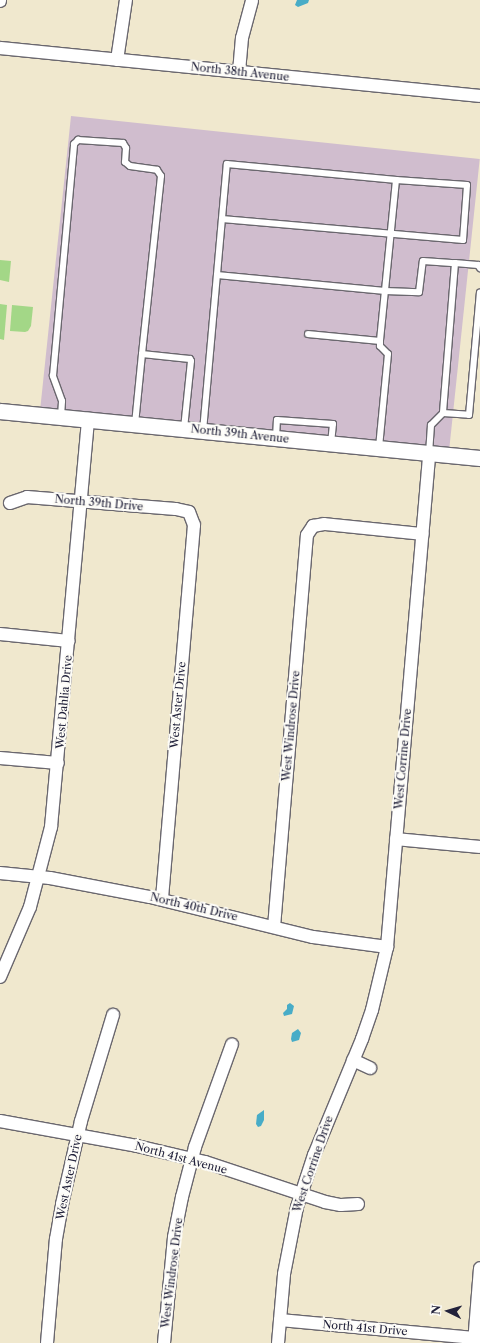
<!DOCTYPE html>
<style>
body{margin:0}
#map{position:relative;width:480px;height:1343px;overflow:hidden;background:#f0e8ce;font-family:"Libre Caslon Text",serif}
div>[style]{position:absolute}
.industrial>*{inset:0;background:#d0bdce;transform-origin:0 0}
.green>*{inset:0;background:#a3d787}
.water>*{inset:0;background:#48acc7}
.roads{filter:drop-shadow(1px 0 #6a676e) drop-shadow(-1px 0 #6a676e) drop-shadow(0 1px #6a676e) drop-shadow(0 -1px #6a676e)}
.service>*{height:6px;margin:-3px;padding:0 3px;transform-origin:3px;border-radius:3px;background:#fff}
.minor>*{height:12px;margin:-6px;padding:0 6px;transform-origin:6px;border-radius:6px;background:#fff}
.tertiary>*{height:15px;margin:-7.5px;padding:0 7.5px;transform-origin:7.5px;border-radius:7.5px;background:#fff}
span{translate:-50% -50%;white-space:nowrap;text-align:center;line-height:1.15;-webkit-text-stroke:4px #fdfcf7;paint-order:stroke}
.street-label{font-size:11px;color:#22223b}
.north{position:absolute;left:428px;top:1291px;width:40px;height:40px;-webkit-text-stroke:3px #fdfcf7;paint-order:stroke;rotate:275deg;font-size:11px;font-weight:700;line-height:16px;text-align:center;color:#22223b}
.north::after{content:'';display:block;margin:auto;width:14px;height:18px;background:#22223b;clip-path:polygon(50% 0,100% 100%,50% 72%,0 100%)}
</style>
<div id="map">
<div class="industrial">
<i style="left:71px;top:116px;width:411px;height:294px;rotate:6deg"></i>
</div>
<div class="green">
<i style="clip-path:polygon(0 260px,11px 261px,9px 282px,0 280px)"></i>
<i style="clip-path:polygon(0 304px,7px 305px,4px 340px,0 339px)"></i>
<i style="clip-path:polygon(12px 305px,33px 307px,31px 326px,28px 331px,25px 332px,10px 331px)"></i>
</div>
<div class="water">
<i style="clip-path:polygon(297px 0,309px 0,308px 3px,298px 7px,295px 5px)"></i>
<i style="clip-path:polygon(290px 1003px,294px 1006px,292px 1014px,284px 1016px,283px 1013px,287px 1009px,287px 1005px)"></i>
<i style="clip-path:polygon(298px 1029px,301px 1033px,299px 1040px,292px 1042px,291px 1039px,292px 1033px)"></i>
<i style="clip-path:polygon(264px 1110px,264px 1120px,261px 1126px,258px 1127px,256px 1124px,257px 1115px)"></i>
</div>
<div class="roads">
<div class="service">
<i style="left:222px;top:219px;width:242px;rotate:5deg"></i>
<i style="left:463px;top:240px;width:55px;rotate:-85.8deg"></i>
<i style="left:467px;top:185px;width:71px;rotate:-176deg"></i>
<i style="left:455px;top:263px;width:23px;rotate:5deg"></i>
<i style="left:478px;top:265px;width:4px;rotate:56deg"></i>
<i style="left:217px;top:275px;width:169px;rotate:5.4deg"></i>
<i style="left:385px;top:291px;width:34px;rotate:2deg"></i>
<i style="left:419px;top:292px;width:31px;rotate:-83deg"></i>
<i style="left:423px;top:261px;width:32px;rotate:4deg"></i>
<i style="left:455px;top:263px;width:150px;rotate:94.6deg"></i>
<i style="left:443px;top:413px;width:17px;rotate:135deg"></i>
<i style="left:431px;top:425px;width:27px;rotate:94deg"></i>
<i style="left:308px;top:334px;width:72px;rotate:5.6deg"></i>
<i style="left:443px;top:413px;width:26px;rotate:4deg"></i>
<i style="left:469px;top:415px;width:123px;rotate:-84.9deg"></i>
<i style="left:61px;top:416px;width:15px;rotate:-86deg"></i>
<i style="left:62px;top:401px;width:27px;rotate:-110deg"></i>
<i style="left:53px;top:376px;width:233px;rotate:-84.8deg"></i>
<i style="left:74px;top:144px;width:6px;rotate:-45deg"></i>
<i style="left:78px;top:140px;width:45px;rotate:3.8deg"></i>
<i style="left:123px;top:143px;width:6px;rotate:59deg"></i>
<i style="left:126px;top:148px;width:14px;rotate:94deg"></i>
<i style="left:125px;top:162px;width:6px;rotate:39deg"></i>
<i style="left:130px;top:166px;width:27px;rotate:8deg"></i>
<i style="left:157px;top:170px;width:7px;rotate:56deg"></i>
<i style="left:161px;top:176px;width:179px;rotate:96.1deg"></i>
<i style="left:142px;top:354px;width:48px;rotate:5.9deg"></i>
<i style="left:190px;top:359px;width:2px;rotate:63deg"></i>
<i style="left:191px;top:361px;width:68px;rotate:95.9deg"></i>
<i style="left:135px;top:424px;width:70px;rotate:-84.3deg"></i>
<i style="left:203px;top:431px;width:268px;rotate:-84.9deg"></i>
<i style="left:227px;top:164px;width:170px;rotate:5.4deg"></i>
<i style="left:396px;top:180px;width:162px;rotate:95.7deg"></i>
<i style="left:380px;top:341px;width:5px;rotate:90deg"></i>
<i style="left:380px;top:346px;width:11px;rotate:45deg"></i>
<i style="left:388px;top:354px;width:94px;rotate:95.5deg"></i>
<i style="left:276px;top:438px;width:18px;rotate:-87deg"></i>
<i style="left:277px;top:420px;width:56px;rotate:4.1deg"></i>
<i style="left:333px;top:424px;width:20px;rotate:96deg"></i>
</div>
<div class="minor">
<i style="left:0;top:1px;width:1px;rotate:-90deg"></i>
<i style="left:0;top:48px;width:482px;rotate:5.7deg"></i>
<i style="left:117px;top:60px;width:61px;rotate:-81.5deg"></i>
<i style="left:239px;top:72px;width:34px;rotate:-85deg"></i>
<i style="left:242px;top:38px;width:39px;rotate:-75deg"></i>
<i style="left:10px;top:503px;width:18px;rotate:-19deg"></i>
<i style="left:27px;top:497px;width:149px;rotate:4.6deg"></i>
<i style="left:176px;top:509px;width:13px;rotate:13deg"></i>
<i style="left:189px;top:512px;width:14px;rotate:69deg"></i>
<i style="left:194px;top:525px;width:375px;rotate:94.9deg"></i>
<i style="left:0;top:634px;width:69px;rotate:5.8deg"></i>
<i style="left:0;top:758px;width:58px;rotate:4.9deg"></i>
<i style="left:396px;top:839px;width:84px;rotate:5.4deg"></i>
<i style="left:0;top:873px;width:50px;rotate:5.7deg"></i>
<i style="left:50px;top:878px;width:102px;rotate:10.8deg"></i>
<i style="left:150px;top:897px;width:168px;rotate:13.8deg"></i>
<i style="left:313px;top:937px;width:75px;rotate:7.7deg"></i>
<i style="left:274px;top:927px;width:393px;rotate:-85.2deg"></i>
<i style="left:307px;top:535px;width:11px;rotate:-56deg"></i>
<i style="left:313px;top:526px;width:11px;rotate:-10deg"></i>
<i style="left:324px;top:524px;width:99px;rotate:5.8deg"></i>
<i style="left:0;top:977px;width:76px;rotate:-66.8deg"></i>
<i style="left:30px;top:907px;width:83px;rotate:-75.3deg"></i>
<i style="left:51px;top:827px;width:410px;rotate:-84.8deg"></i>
<i style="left:353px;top:1060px;width:19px;rotate:25deg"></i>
<i style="left:0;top:1121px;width:139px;rotate:10.3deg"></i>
<i style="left:137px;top:1146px;width:70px;rotate:13.2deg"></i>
<i style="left:205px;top:1162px;width:126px;rotate:18.4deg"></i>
<i style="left:325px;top:1202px;width:16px;rotate:11deg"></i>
<i style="left:341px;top:1205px;width:17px;rotate:-3deg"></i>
<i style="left:280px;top:1320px;width:195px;rotate:5.3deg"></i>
<i style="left:47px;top:1343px;width:104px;rotate:-85.1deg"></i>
<i style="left:56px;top:1239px;width:36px;rotate:-80deg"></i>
<i style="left:62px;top:1204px;width:85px;rotate:-77.1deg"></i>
<i style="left:81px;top:1121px;width:111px;rotate:-73.2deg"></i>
<i style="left:164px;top:1343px;width:106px;rotate:-84.6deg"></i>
<i style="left:174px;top:1237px;width:41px;rotate:-78.7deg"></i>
<i style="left:182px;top:1197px;width:52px;rotate:-75.4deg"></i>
<i style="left:195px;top:1147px;width:109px;rotate:-70.2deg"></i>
<i style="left:278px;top:1343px;width:69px;rotate:-85deg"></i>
<i style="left:284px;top:1274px;width:68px;rotate:-79deg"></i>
<i style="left:297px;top:1207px;width:55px;rotate:-71.9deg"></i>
<i style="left:314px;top:1155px;width:126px;rotate:-67.5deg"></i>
<i style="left:362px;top:1039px;width:31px;rotate:-71deg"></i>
<i style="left:372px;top:1010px;width:65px;rotate:-76.6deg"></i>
<i style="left:387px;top:947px;width:495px;rotate:-85.1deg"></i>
<i style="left:474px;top:1343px;width:75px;rotate:-85.4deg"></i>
</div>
<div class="tertiary">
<i style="left:0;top:411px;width:482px;rotate:5.6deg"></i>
</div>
</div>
<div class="street-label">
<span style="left:240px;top:72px;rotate:6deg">North 38th Avenue</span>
<span style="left:240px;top:434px;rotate:6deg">North 39th Avenue</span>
<span style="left:99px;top:503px;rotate:5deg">North 39th Drive</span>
<span style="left:64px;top:702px;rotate:-85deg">West Dahlia Drive</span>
<span style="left:178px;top:705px;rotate:-85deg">West Aster Drive</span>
<span style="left:291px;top:726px;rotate:-85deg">West Windrose Drive</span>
<span style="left:403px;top:759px;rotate:-85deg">West Corrine Drive</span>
<span style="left:194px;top:907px;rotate:13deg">North 40th Drive</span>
<span style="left:181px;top:1158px;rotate:15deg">North 41st Avenue</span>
<span style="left:313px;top:1164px;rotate:-71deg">West Corrine Drive</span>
<span style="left:69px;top:1177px;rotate:-78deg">West Aster Drive</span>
<span style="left:172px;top:1273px;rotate:-83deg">West Windrose Drive</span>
<span style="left:365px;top:1328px;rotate:5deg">North 41st Drive</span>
</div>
<div class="north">N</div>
</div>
